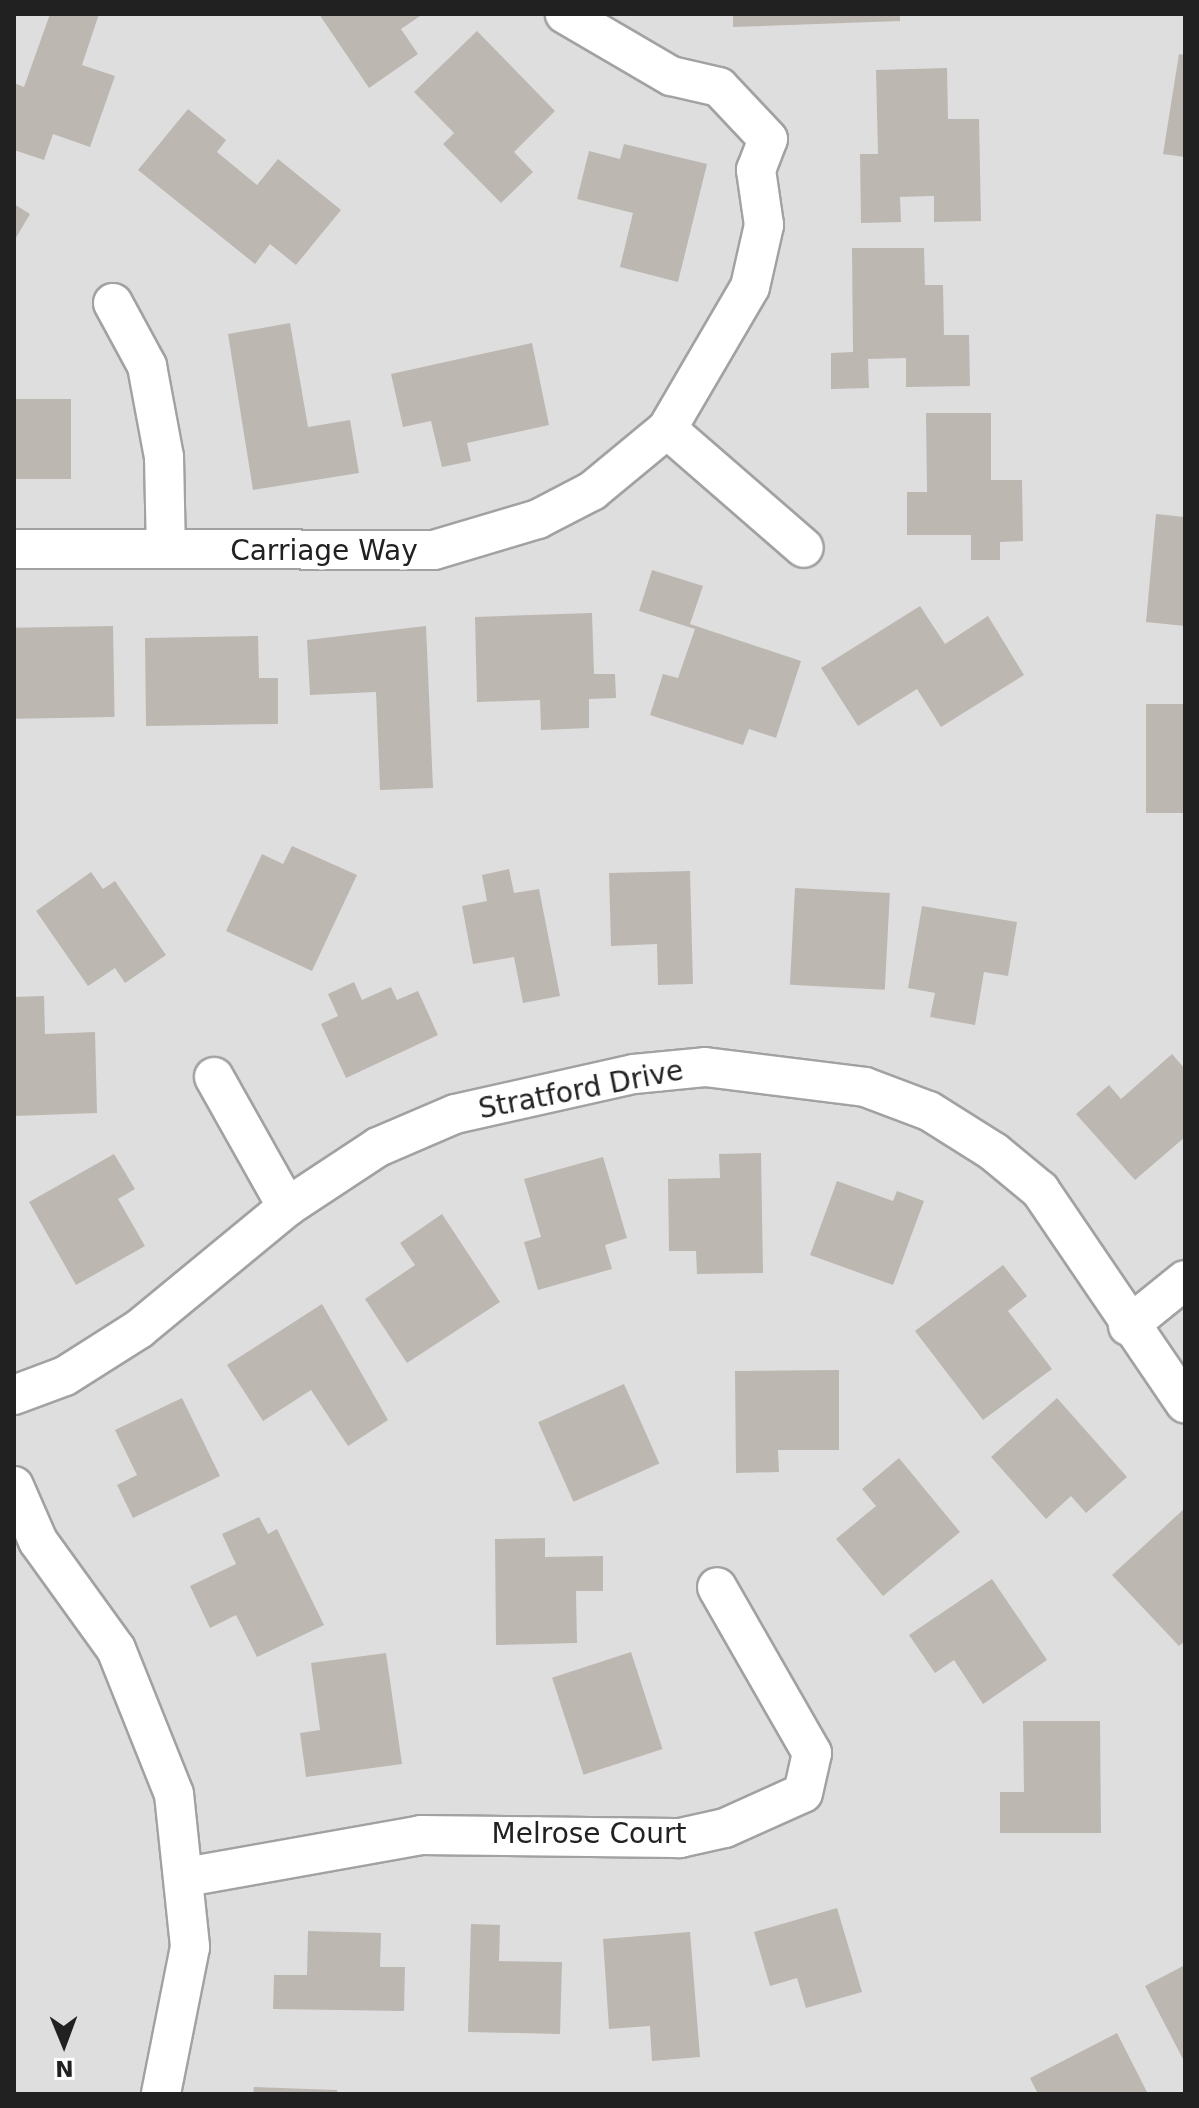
<!DOCTYPE html>
<style>
body{margin:0}
#map{position:relative;width:1199px;height:2108px;overflow:hidden;background:#f0eee8;font-family:"DejaVu Sans",sans-serif}
div>[style]{position:absolute}
.residential>*{inset:0;background:#dfdede;transform-origin:0 0}
.building>*{inset:0;background:#bdb7b1;transform-origin:0 0}
.roads{filter:drop-shadow(2px 0 #a2a2a2) drop-shadow(-2px 0 #a2a2a2) drop-shadow(0 2px #a2a2a2) drop-shadow(0 -2px #a2a2a2)}
.minor>*{height:38px;margin:-19px;padding:0 19px;transform-origin:19px;border-radius:19px;background:#fff}
span{translate:-50% -50%;white-space:nowrap;text-align:center;line-height:1.15;-webkit-text-stroke:7px #fff;paint-order:stroke}
.street-label{font-size:28px;color:#212121}
.frame{position:absolute;inset:0;border:16px solid #212121;pointer-events:none}
.north{position:absolute;left:24px;top:2004px;width:80px;height:80px;-webkit-text-stroke:6px #fff;paint-order:stroke;rotate:179deg;font-size:22px;font-weight:700;line-height:32px;text-align:center;color:#212121}
.north::after{content:'';display:block;margin:auto;width:28px;height:36px;background:#212121;clip-path:polygon(50% 0,100% 100%,50% 72%,0 100%)}
</style>
<div id="map">
<div class="residential">
<i style="left:14px;top:14px;width:1171px;height:2080px"></i>
</div>
<div class="building">
<i style="clip-path:polygon(50px 14px,99px 14px,82px 65px,115px 76px,90px 147px,53px 134px,44px 160px,14px 150px,14px 83px,24px 87px)"></i>
<i style="clip-path:polygon(319px 14px,423px 14px,401px 29px,418px 54px,369px 88px)"></i>
<i style="clip-path:polygon(733px 14px,900px 14px,900px 21px,733px 27px)"></i>
<i style="clip-path:polygon(477px 31px,555px 111px,514px 152px,533px 172px,501px 203px,443px 144px,454px 133px,414px 92px)"></i>
<i style="clip-path:polygon(1179px 54px,1185px 55px,1185px 157px,1163px 154px)"></i>
<i style="clip-path:polygon(947px 68px,948px 119px,979px 119px,981px 221px,934px 222px,934px 196px,900px 197px,901px 222px,861px 223px,860px 154px,878px 154px,876px 70px)"></i>
<i style="clip-path:polygon(188px 109px,226px 140px,217px 152px,257px 185px,278px 159px,341px 210px,296px 265px,270px 244px,255px 264px,138px 170px)"></i>
<i style="clip-path:polygon(624px 144px,707px 164px,678px 282px,620px 267px,633px 213px,577px 199px,589px 151px,620px 159px)"></i>
<i style="clip-path:polygon(14px 204px,30px 214px,14px 241px)"></i>
<i style="clip-path:polygon(852px 248px,924px 248px,925px 285px,943px 285px,944px 335px,969px 335px,970px 386px,906px 387px,906px 358px,868px 359px,869px 388px,831px 389px,831px 353px,853px 352px)"></i>
<i style="clip-path:polygon(290px 323px,308px 427px,350px 420px,359px 473px,253px 490px,228px 334px)"></i>
<i style="clip-path:polygon(532px 343px,549px 425px,467px 443px,471px 461px,442px 467px,431px 421px,403px 427px,391px 374px)"></i>
<i style="left:14px;top:399px;width:57px;height:80px"></i>
<i style="clip-path:polygon(926px 413px,991px 413px,991px 480px,1022px 480px,1023px 541px,1000px 542px,1000px 560px,971px 560px,971px 535px,907px 535px,907px 492px,927px 492px)"></i>
<i style="clip-path:polygon(1156px 514px,1185px 517px,1185px 626px,1146px 622px)"></i>
<i style="clip-path:polygon(652px 570px,703px 586px,690px 624px,801px 661px,776px 738px,749px 729px,743px 745px,650px 715px,663px 674px,678px 678px,695px 629px,639px 611px)"></i>
<i style="clip-path:polygon(920px 606px,945px 644px,988px 616px,1024px 675px,941px 727px,917px 689px,858px 726px,821px 668px)"></i>
<i style="clip-path:polygon(592px 613px,594px 674px,615px 674px,616px 698px,589px 699px,589px 728px,541px 730px,540px 700px,477px 702px,475px 617px)"></i>
<i style="left:113px;top:626px;width:91px;height:99px;rotate:89deg"></i>
<i style="clip-path:polygon(426px 626px,433px 788px,380px 790px,376px 692px,310px 695px,307px 640px)"></i>
<i style="clip-path:polygon(258px 636px,259px 678px,278px 678px,278px 724px,146px 726px,145px 638px)"></i>
<i style="left:1146px;top:704px;width:39px;height:109px"></i>
<i style="clip-path:polygon(292px 846px,357px 875px,312px 971px,226px 931px,262px 854px,283px 864px)"></i>
<i style="clip-path:polygon(509px 869px,514px 893px,539px 889px,560px 996px,523px 1003px,514px 957px,473px 964px,462px 906px,487px 901px,482px 875px)"></i>
<i style="clip-path:polygon(690px 871px,693px 984px,658px 985px,657px 944px,611px 946px,609px 873px)"></i>
<i style="clip-path:polygon(91px 872px,103px 889px,115px 881px,166px 955px,125px 983px,115px 968px,88px 986px,36px 911px)"></i>
<i style="left:795px;top:888px;width:95px;height:97px;rotate:3deg"></i>
<i style="clip-path:polygon(922px 906px,1017px 922px,1008px 976px,984px 972px,975px 1025px,930px 1017px,935px 993px,908px 988px)"></i>
<i style="clip-path:polygon(354px 982px,362px 1000px,391px 987px,397px 1000px,418px 991px,438px 1035px,346px 1078px,321px 1024px,338px 1016px,328px 994px)"></i>
<i style="clip-path:polygon(44px 996px,45px 1034px,95px 1032px,97px 1113px,14px 1116px,14px 997px)"></i>
<i style="clip-path:polygon(1172px 1054px,1185px 1069px,1185px 1137px,1135px 1180px,1076px 1114px,1109px 1085px,1121px 1099px)"></i>
<i style="clip-path:polygon(761px 1153px,763px 1273px,697px 1274px,696px 1251px,669px 1251px,668px 1179px,720px 1178px,719px 1154px)"></i>
<i style="clip-path:polygon(114px 1154px,135px 1189px,118px 1199px,145px 1246px,76px 1285px,29px 1202px)"></i>
<i style="clip-path:polygon(603px 1157px,627px 1238px,605px 1245px,612px 1269px,538px 1290px,524px 1242px,541px 1237px,524px 1179px)"></i>
<i style="clip-path:polygon(837px 1181px,893px 1201px,897px 1191px,924px 1201px,893px 1285px,810px 1255px)"></i>
<i style="clip-path:polygon(442px 1214px,500px 1302px,407px 1363px,365px 1299px,415px 1265px,400px 1243px)"></i>
<i style="clip-path:polygon(1003px 1265px,1027px 1296px,1008px 1311px,1052px 1369px,983px 1420px,915px 1331px)"></i>
<i style="clip-path:polygon(322px 1304px,388px 1420px,348px 1446px,311px 1390px,263px 1421px,227px 1365px)"></i>
<i style="clip-path:polygon(839px 1370px,839px 1450px,778px 1450px,779px 1472px,736px 1473px,735px 1371px)"></i>
<i style="left:624px;top:1384px;width:87px;height:94px;rotate:66deg"></i>
<i style="clip-path:polygon(182px 1398px,220px 1476px,133px 1518px,117px 1485px,137px 1475px,115px 1430px)"></i>
<i style="clip-path:polygon(1057px 1398px,1127px 1477px,1086px 1513px,1071px 1496px,1046px 1519px,991px 1457px)"></i>
<i style="clip-path:polygon(899px 1458px,960px 1532px,883px 1596px,836px 1539px,876px 1506px,862px 1489px)"></i>
<i style="clip-path:polygon(1185px 1508px,1185px 1641px,1179px 1646px,1112px 1575px)"></i>
<i style="clip-path:polygon(259px 1517px,268px 1534px,277px 1529px,324px 1625px,257px 1657px,236px 1615px,210px 1628px,190px 1586px,236px 1564px,222px 1534px)"></i>
<i style="clip-path:polygon(545px 1538px,545px 1557px,603px 1556px,603px 1591px,576px 1591px,577px 1643px,496px 1645px,495px 1539px)"></i>
<i style="clip-path:polygon(992px 1579px,1047px 1660px,983px 1704px,954px 1660px,935px 1673px,909px 1635px)"></i>
<i style="left:631px;top:1652px;width:102px;height:83px;rotate:72deg"></i>
<i style="clip-path:polygon(386px 1653px,402px 1764px,306px 1777px,300px 1733px,320px 1730px,311px 1663px)"></i>
<i style="clip-path:polygon(1023px 1721px,1100px 1721px,1101px 1833px,1000px 1833px,1000px 1792px,1024px 1792px)"></i>
<i style="clip-path:polygon(837px 1908px,862px 1992px,806px 2008px,797px 1978px,770px 1986px,754px 1932px)"></i>
<i style="clip-path:polygon(471px 1924px,500px 1925px,499px 1961px,562px 1962px,560px 2034px,468px 2032px)"></i>
<i style="clip-path:polygon(308px 1931px,381px 1933px,380px 1967px,405px 1967px,404px 2011px,273px 2009px,274px 1975px,307px 1975px)"></i>
<i style="clip-path:polygon(690px 1932px,700px 2057px,652px 2061px,650px 2026px,609px 2029px,603px 1939px)"></i>
<i style="clip-path:polygon(1185px 1965px,1185px 2063px,1145px 1986px)"></i>
<i style="clip-path:polygon(1117px 2033px,1148px 2094px,1038px 2094px,1030px 2078px)"></i>
<i style="clip-path:polygon(254px 2087px,337px 2090px,337px 2094px,253px 2094px)"></i>
</div>
<div class="roads">
<div class="minor">
<i style="left:113px;top:303px;width:72px;rotate:61.6deg"></i>
<i style="left:147px;top:366px;width:93px;rotate:79.4deg"></i>
<i style="left:164px;top:457px;width:92px;rotate:88.8deg"></i>
<i style="left:667px;top:429px;width:181px;rotate:41deg"></i>
<i style="left:14px;top:549px;width:420px;rotate:0.1deg"></i>
<i style="left:434px;top:550px;width:109px;rotate:-16.6deg"></i>
<i style="left:538px;top:519px;width:61px;rotate:-27.4deg"></i>
<i style="left:592px;top:491px;width:97px;rotate:-39.6deg"></i>
<i style="left:667px;top:429px;width:164px;rotate:-59.7deg"></i>
<i style="left:750px;top:287px;width:64px;rotate:-77.3deg"></i>
<i style="left:764px;top:225px;width:56px;rotate:-98.3deg"></i>
<i style="left:756px;top:170px;width:33px;rotate:-69deg"></i>
<i style="left:768px;top:139px;width:71px;rotate:-133.3deg"></i>
<i style="left:719px;top:87px;width:49px;rotate:-167.1deg"></i>
<i style="left:671px;top:76px;width:123px;rotate:-149.7deg"></i>
<i style="left:214px;top:1077px;width:149px;rotate:60.7deg"></i>
<i style="left:1128px;top:1326px;width:73px;rotate:-38.9deg"></i>
<i style="left:14px;top:1395px;width:54px;rotate:-20.4deg"></i>
<i style="left:65px;top:1376px;width:88px;rotate:-32.4deg"></i>
<i style="left:139px;top:1329px;width:192px;rotate:-39.5deg"></i>
<i style="left:287px;top:1207px;width:109px;rotate:-33.4deg"></i>
<i style="left:378px;top:1147px;width:84px;rotate:-23.2deg"></i>
<i style="left:455px;top:1114px;width:183px;rotate:-12.6deg"></i>
<i style="left:634px;top:1074px;width:71px;rotate:-5.6deg"></i>
<i style="left:705px;top:1067px;width:161px;rotate:7.1deg"></i>
<i style="left:865px;top:1087px;width:68px;rotate:20.6deg"></i>
<i style="left:929px;top:1111px;width:77px;rotate:32.2deg"></i>
<i style="left:994px;top:1152px;width:60px;rotate:39.6deg"></i>
<i style="left:1040px;top:1190px;width:258px;rotate:55.8deg"></i>
<i style="left:14px;top:1486px;width:60px;rotate:66.4deg"></i>
<i style="left:38px;top:1541px;width:133px;rotate:54.2deg"></i>
<i style="left:116px;top:1649px;width:156px;rotate:68.2deg"></i>
<i style="left:174px;top:1794px;width:154px;rotate:84deg"></i>
<i style="left:190px;top:1947px;width:150px;rotate:101.2deg"></i>
<i style="left:186px;top:1877px;width:239px;rotate:-10.1deg"></i>
<i style="left:421px;top:1835px;width:259px;rotate:0.7deg"></i>
<i style="left:680px;top:1838px;width:46px;rotate:-12.5deg"></i>
<i style="left:725px;top:1828px;width:85px;rotate:-24.2deg"></i>
<i style="left:803px;top:1793px;width:41px;rotate:-77.3deg"></i>
<i style="left:812px;top:1753px;width:191px;rotate:-119.8deg"></i>
</div>
</div>
<div class="street-label">
<span style="left:324px;top:551px">Carriage Way</span>
<span style="left:581px;top:1090px;rotate:-11deg">Stratford Drive</span>
<span style="left:589px;top:1834px">Melrose Court</span>
</div>
<div class="frame"></div>
<div class="north">N</div>
</div>
